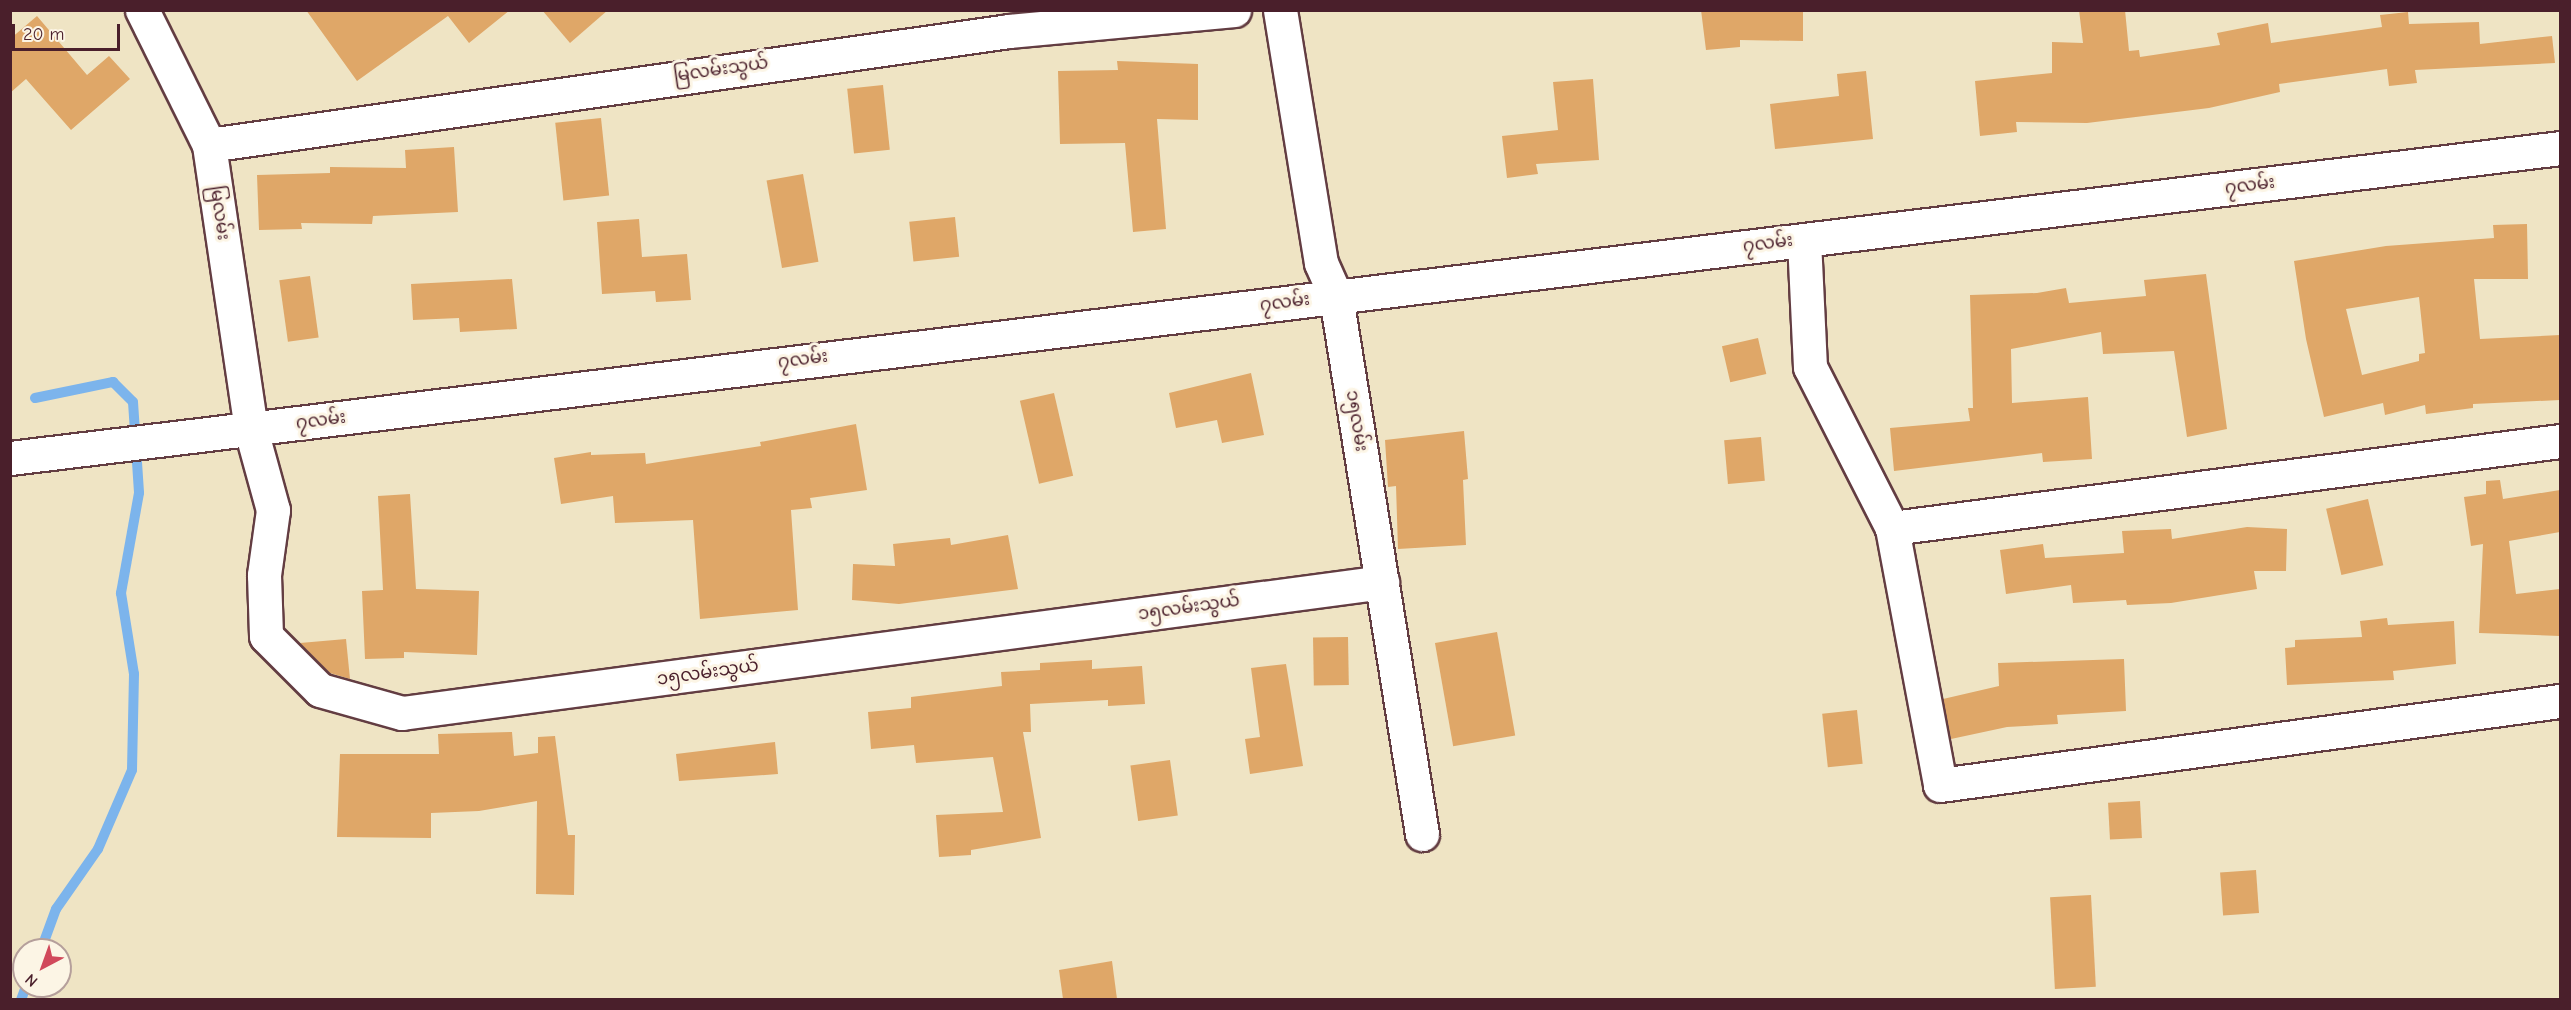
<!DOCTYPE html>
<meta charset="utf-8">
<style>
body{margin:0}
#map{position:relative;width:2571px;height:1010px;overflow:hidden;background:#efe4c4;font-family:"Comic Neue","Noto Sans Myanmar",sans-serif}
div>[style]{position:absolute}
.stream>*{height:10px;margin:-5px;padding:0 5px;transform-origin:5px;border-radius:5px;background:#7cb4ec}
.building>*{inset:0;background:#dfa768;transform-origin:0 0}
.roads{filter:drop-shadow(2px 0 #633d42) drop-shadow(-2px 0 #633d42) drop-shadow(0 2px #633d42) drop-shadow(0 -2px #633d42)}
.minor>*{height:33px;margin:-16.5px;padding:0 16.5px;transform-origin:16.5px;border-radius:16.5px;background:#fff}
.tertiary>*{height:33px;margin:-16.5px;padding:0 16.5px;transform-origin:16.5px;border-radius:16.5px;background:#fff}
span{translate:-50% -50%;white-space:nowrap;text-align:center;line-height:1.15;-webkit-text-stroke:6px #fcf5e5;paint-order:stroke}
.street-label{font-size:18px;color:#4a1f2b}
.frame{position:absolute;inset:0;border:12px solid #4a1f2b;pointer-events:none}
.north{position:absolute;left:12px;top:938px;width:60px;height:60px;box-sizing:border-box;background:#fcf5e5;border:2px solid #b59f9b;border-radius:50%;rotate:221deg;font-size:16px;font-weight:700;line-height:24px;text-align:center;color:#4a1f2b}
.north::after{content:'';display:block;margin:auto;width:21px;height:27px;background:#d1495b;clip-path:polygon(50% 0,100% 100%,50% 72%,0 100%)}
.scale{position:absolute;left:12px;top:24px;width:108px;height:27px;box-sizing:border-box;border:3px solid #4a1f2b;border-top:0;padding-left:8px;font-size:18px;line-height:21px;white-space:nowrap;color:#4a1f2b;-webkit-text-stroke:4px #fcf5e5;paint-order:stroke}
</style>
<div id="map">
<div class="stream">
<i style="left:35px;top:398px;width:80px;rotate:-11.6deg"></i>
<i style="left:113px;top:382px;width:28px;rotate:45deg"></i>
<i style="left:133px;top:402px;width:91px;rotate:86.2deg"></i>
<i style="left:139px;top:493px;width:102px;rotate:100.2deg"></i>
<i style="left:121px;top:593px;width:82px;rotate:80.9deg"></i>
<i style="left:134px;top:674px;width:96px;rotate:91.2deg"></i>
<i style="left:132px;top:770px;width:86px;rotate:113.3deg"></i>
<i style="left:98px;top:849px;width:73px;rotate:125deg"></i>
<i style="left:56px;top:909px;width:44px;rotate:110.1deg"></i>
<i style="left:21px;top:1000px;width:15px;rotate:-70deg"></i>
</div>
<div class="building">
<i style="clip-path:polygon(306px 10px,510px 10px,469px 43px,448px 16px,357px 81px)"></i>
<i style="clip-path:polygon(542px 10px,608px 10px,570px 43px)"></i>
<i style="clip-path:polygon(1701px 10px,1803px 10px,1803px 41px,1740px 40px,1740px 47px,1706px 50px)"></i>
<i style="clip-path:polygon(2079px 10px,2125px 10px,2129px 51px,2139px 50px,2140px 57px,2220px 45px,2217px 33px,2268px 23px,2271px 43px,2382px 27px,2380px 15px,2408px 12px,2409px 24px,2479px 22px,2480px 44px,2552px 36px,2555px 63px,2415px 70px,2417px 83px,2389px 86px,2387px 69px,2279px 84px,2280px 92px,2209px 108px,2087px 123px,2016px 122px,2017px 132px,1980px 136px,1975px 81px,2052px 73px,2052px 42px,2083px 43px)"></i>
<i style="clip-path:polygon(37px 16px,87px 75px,109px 56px,130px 79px,71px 130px,26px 79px,10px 93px,10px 39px)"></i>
<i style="clip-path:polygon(1117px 61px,1198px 64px,1198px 120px,1157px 119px,1166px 229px,1133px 232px,1125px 143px,1060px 144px,1058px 71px,1118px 70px)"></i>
<i style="clip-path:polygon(1866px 71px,1873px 139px,1775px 149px,1770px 104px,1839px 96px,1837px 74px)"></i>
<i style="clip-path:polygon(1593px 79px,1599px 160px,1536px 164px,1538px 174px,1507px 178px,1502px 136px,1558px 130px,1553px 82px)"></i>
<i style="left:883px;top:85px;width:65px;height:36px;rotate:84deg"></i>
<i style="left:601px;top:118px;width:78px;height:46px;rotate:84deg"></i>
<i style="clip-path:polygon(454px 147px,458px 212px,373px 216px,372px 224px,301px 223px,302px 229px,259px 230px,257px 175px,330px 173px,330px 167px,406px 168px,405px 150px)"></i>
<i style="left:803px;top:174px;width:89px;height:37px;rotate:80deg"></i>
<i style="left:955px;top:217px;width:40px;height:46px;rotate:84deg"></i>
<i style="clip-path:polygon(639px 219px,642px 257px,687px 254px,691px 300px,656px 302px,655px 291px,602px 294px,597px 222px)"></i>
<i style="clip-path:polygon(evenodd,2527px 224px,2528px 279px,2474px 279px,2480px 339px,2560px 335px,2560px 400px,2473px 404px,2473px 408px,2426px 414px,2425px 405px,2385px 415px,2383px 403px,2324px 417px,2306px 339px,2294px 261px,2386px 246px,2494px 238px,2493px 225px,2527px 224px,2419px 297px,2425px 353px,2419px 354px,2419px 361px,2362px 375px,2346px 309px,2419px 297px)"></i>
<i style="clip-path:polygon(2206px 274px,2227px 429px,2187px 437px,2174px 351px,2103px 354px,2101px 332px,2011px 349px,2012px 403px,2088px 397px,2092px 459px,2043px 462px,2042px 453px,1894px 471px,1890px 428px,1970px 421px,1968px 408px,1973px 408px,1970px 295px,2037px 293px,2066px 288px,2069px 303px,2146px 296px,2144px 280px)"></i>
<i style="left:310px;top:276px;width:62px;height:31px;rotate:82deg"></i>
<i style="clip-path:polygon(512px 279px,517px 329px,460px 332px,459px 318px,413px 320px,411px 284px)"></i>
<i style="left:1758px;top:338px;width:37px;height:37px;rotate:77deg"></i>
<i style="clip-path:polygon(1251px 373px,1264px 435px,1222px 443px,1217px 420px,1176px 428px,1169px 393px)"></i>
<i style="left:1054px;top:393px;width:85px;height:35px;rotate:77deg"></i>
<i style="clip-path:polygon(856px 424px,867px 490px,810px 498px,812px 508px,791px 510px,798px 610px,700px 619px,693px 520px,615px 523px,613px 496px,561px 504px,554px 458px,591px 452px,591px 455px,645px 453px,646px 464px,761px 446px,760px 442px)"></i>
<i style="clip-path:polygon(1464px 431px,1468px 479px,1463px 480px,1466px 545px,1398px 549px,1396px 486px,1388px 487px,1385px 440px)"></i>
<i style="left:1761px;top:437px;width:44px;height:37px;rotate:85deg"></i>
<i style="clip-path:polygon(2500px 480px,2503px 499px,2560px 490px,2560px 532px,2509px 541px,2516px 594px,2560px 589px,2560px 636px,2479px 633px,2483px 544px,2471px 546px,2464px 497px,2486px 494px,2486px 481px)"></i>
<i style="clip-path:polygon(410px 494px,416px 589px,479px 591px,477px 655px,404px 652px,404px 658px,365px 659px,362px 591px,383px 590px,378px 496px)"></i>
<i style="left:2368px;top:499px;width:68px;height:43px;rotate:77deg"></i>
<i style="clip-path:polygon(2247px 527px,2287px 529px,2286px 571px,2254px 571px,2257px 589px,2171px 603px,2127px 605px,2126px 600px,2073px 603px,2071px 585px,2006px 594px,2000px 550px,2043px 544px,2045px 558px,2124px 553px,2122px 531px,2171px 529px,2172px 539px)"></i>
<i style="clip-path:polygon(1008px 535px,1018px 589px,899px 604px,852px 600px,853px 564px,895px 566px,893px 544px,950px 538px,951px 545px)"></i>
<i style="clip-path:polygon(2387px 618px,2388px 625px,2454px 621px,2456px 664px,2393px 671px,2394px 680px,2287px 685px,2285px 648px,2295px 647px,2295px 640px,2362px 637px,2360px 621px)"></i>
<i style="left:1497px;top:632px;width:105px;height:63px;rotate:80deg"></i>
<i style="left:1348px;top:637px;width:48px;height:35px;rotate:89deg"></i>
<i style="clip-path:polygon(346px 639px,350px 679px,330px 673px,300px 643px)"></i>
<i style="clip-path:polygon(2124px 659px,2126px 711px,2057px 715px,2058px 724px,2007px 727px,1951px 739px,1943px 699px,1999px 686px,1998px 663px)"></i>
<i style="clip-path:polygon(1092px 660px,1092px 669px,1142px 666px,1145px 704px,1108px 706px,1108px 700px,1030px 704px,1031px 732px,1023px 732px,1041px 838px,971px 850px,971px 855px,939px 857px,936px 815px,1003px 812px,993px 757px,916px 763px,914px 745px,871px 749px,868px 712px,911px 708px,911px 697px,1002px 686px,1001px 672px,1040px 670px,1040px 663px)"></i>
<i style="clip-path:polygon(1286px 664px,1303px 766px,1250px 774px,1245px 739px,1260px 737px,1251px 668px)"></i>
<i style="left:1857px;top:710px;width:54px;height:35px;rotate:84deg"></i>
<i style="clip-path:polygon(512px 732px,514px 756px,538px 753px,538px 737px,555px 736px,568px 835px,575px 835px,574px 895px,536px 894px,537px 801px,479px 811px,431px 813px,431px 838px,337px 837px,340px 754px,439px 754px,438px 734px)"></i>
<i style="clip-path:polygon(775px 742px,778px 774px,679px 781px,676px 754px)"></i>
<i style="left:1170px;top:760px;width:56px;height:40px;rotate:82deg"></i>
<i style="left:2140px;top:801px;width:37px;height:32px;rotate:87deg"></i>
<i style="left:2256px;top:870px;width:43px;height:36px;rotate:86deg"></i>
<i style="left:2091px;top:895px;width:92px;height:41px;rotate:87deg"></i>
<i style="clip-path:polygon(1112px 961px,1117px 999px,1063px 999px,1059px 970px)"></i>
</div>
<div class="roads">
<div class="minor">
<i style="left:142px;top:10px;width:151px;rotate:63.6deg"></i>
<i style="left:209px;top:145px;width:288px;rotate:81.6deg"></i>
<i style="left:251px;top:430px;width:83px;rotate:74.6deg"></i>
<i style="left:273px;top:510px;width:66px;rotate:97.9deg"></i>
<i style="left:264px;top:575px;width:61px;rotate:88.1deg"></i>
<i style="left:266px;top:636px;width:76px;rotate:45deg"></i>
<i style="left:320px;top:690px;width:85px;rotate:15.7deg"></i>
<i style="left:402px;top:713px;width:989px;rotate:-7.61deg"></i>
<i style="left:1280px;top:10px;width:256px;rotate:80.8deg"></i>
<i style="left:1321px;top:263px;width:37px;rotate:66deg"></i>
<i style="left:1336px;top:297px;width:544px;rotate:80.9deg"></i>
<i style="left:209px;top:145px;width:808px;rotate:-8.11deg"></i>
<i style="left:1009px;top:31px;width:226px;rotate:-5.3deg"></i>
<i style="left:1804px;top:240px;width:127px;rotate:87.3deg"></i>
<i style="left:1810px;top:367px;width:181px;rotate:63deg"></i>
<i style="left:1892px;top:528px;width:261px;rotate:79.4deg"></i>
<i style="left:1940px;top:785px;width:626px;rotate:-7.72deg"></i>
<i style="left:1892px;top:528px;width:674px;rotate:-7.42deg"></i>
</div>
<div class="tertiary">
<i style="left:10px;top:458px;width:2569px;rotate:-6.93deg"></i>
</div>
</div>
<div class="street-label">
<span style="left:721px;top:70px;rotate:-8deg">မြလမ်းသွယ်</span>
<span style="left:2250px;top:186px;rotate:-7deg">၇လမ်း</span>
<span style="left:219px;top:213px;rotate:82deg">မြလမ်း</span>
<span style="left:1768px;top:244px;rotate:-7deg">၇လမ်း</span>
<span style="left:1285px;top:303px;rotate:-7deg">၇လမ်း</span>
<span style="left:803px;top:360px;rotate:-7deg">၇လမ်း</span>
<span style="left:321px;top:421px;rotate:-7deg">၇လမ်း</span>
<span style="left:1356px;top:421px;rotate:81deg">၁၅လမ်း</span>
<span style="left:1189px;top:608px;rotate:-8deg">၁၅လမ်းသွယ်</span>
<span style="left:708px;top:673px;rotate:-8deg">၁၅လမ်းသွယ်</span>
</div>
<div class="frame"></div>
<div class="north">N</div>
<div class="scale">20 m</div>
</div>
